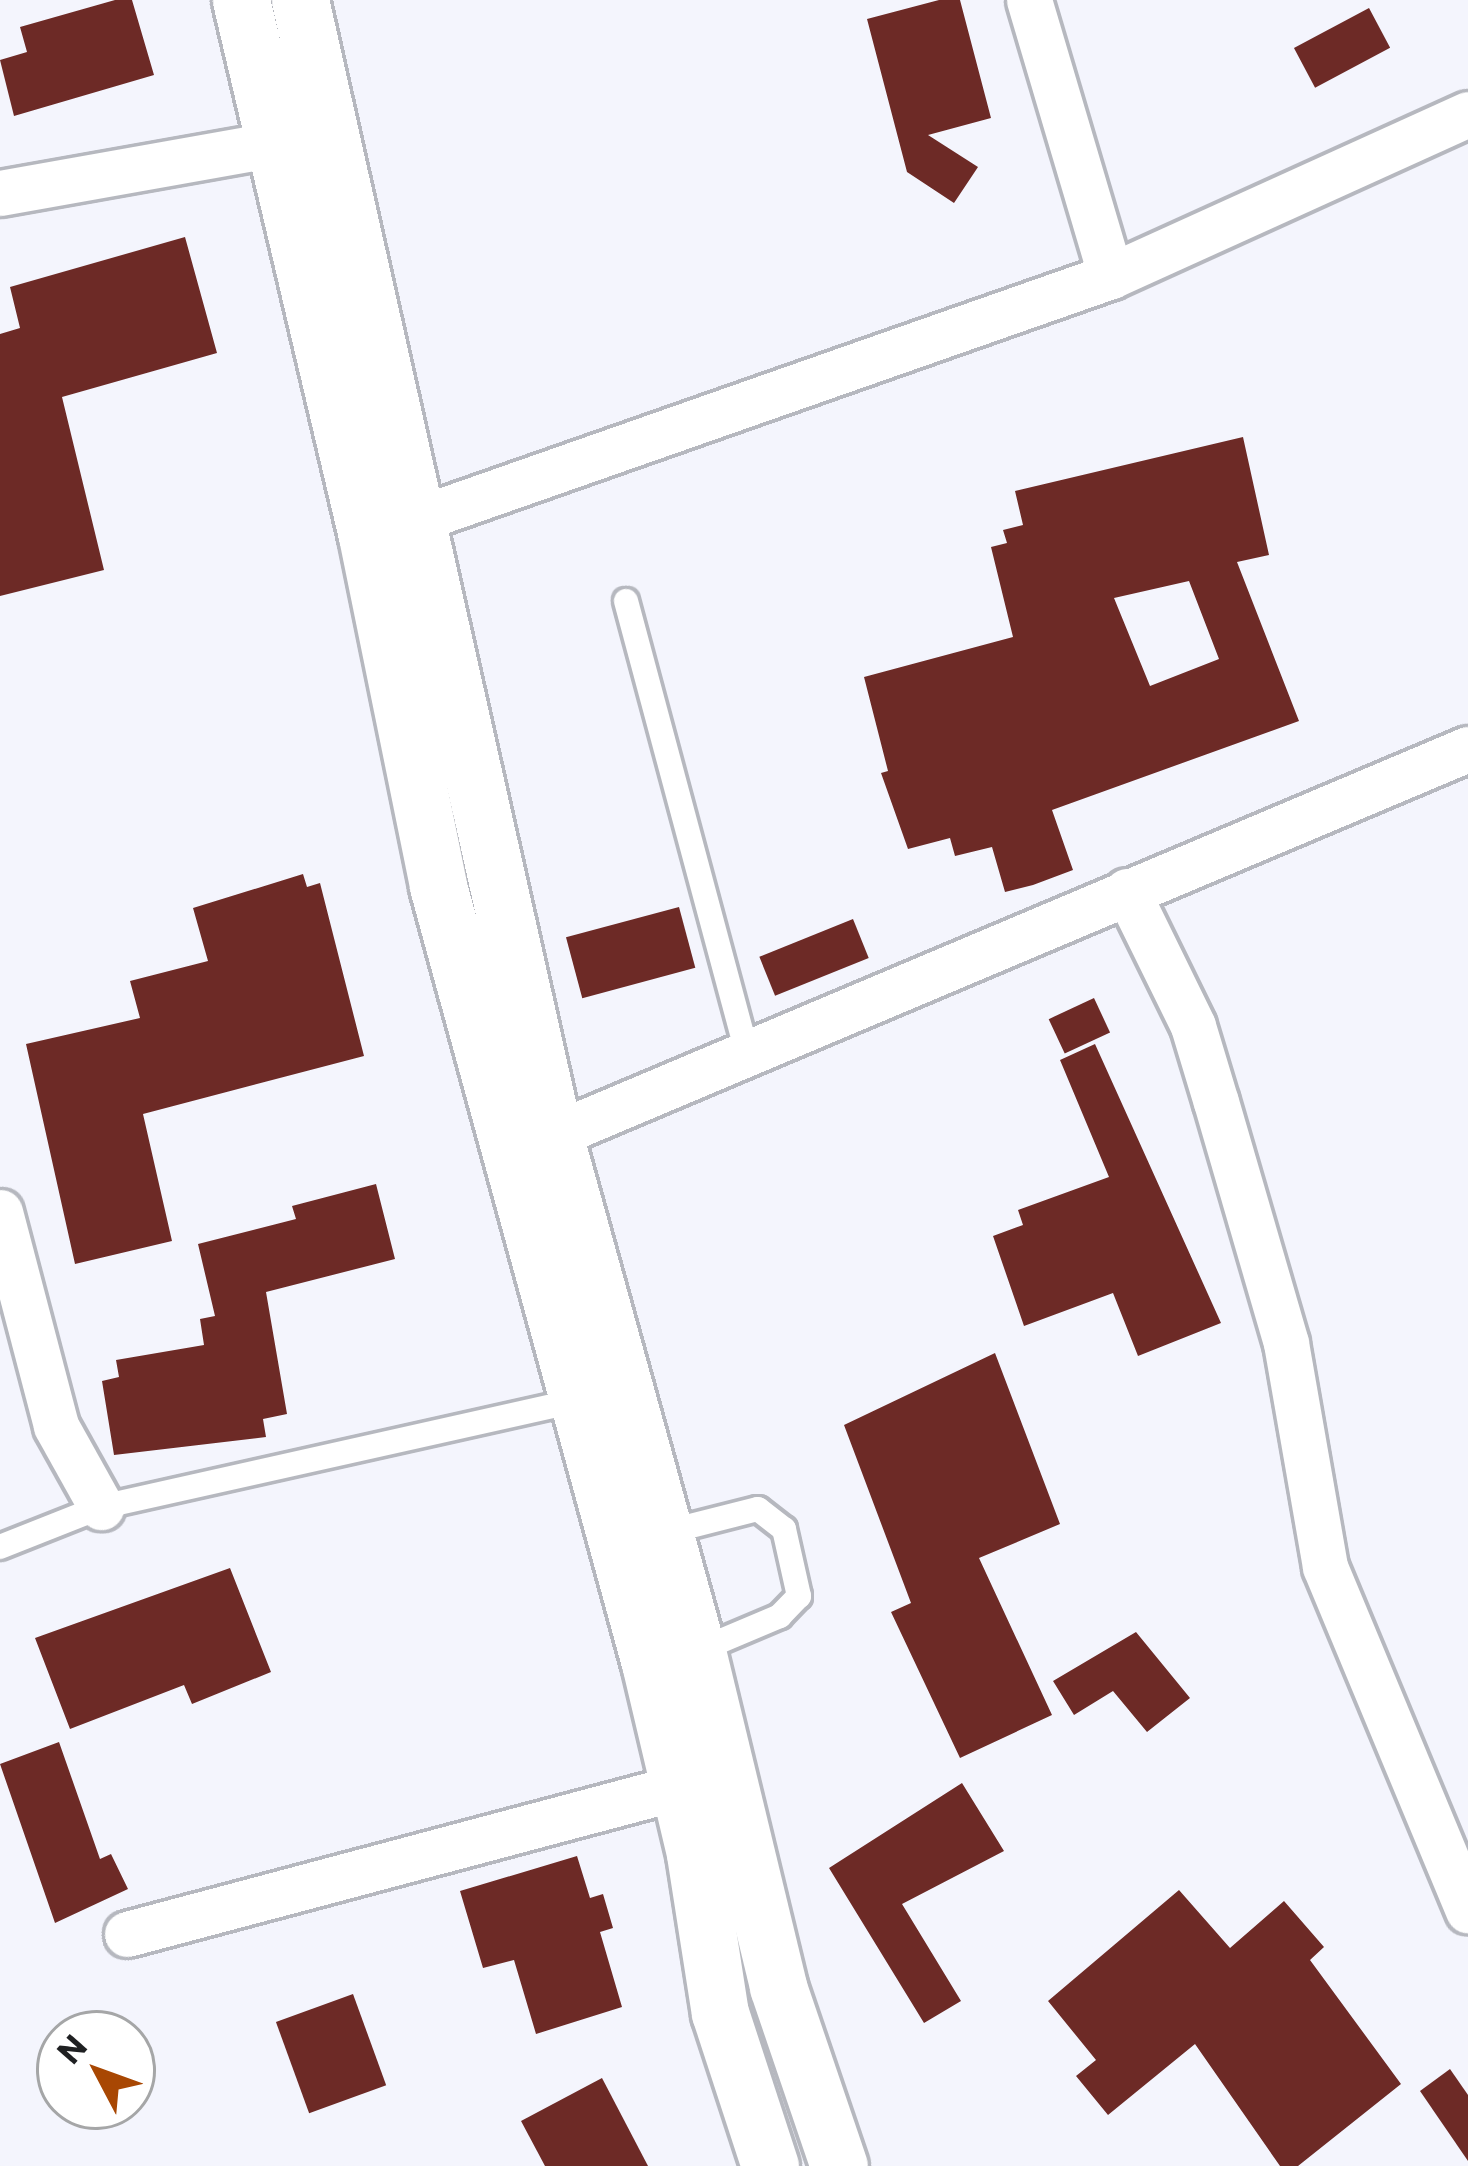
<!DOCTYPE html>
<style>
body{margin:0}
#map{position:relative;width:1468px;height:2166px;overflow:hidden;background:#f4f5fd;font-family:Commissioner,sans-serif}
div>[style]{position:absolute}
.building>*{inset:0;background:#6d2a26;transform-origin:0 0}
.roads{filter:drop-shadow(3px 0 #b6b8bf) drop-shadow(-3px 0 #b6b8bf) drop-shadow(0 3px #b6b8bf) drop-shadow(0 -3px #b6b8bf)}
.service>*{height:24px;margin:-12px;padding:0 12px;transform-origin:12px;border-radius:12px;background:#fff}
.minor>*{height:45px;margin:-22.5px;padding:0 22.5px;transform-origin:22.5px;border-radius:22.5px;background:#fff}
.tertiary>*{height:57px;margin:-28.5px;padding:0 28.5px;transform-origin:28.5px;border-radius:28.5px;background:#fff}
span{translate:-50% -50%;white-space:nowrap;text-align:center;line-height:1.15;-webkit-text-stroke:12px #fff;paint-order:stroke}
.north{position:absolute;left:36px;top:2010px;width:120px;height:120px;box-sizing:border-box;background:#fff;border:3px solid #a5a6a7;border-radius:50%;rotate:311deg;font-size:33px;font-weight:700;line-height:48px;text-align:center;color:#1f2022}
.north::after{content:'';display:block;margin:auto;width:42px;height:54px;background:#a84703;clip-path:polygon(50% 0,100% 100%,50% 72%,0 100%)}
</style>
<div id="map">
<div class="building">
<i style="clip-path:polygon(115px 0,132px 0,154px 75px,14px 116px,0 60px,27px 52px,20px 27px)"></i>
<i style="clip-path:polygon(939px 0,960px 0,991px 118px,928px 135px,978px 167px,954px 203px,907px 172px,867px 19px)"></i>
<i style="left:1369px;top:8px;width:45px;height:85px;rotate:62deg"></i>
<i style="clip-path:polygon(185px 237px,217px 353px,62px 397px,104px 570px,0 596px,0 334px,20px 328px,10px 287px)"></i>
<i style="clip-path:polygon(evenodd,1243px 437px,1269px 555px,1237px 562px,1299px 721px,1052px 810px,1073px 870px,1033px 885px,1005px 892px,992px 847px,955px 856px,950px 838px,908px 849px,881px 773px,888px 771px,864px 677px,1013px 637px,991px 547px,1007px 543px,1003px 530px,1023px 525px,1015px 491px,1243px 437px,1189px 581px,1219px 659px,1150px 686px,1114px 598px,1189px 581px)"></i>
<i style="clip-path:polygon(303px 874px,307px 887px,320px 883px,364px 1056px,143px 1114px,172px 1241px,75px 1264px,26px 1044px,140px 1018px,130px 981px,208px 961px,193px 908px)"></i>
<i style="left:679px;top:907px;width:63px;height:117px;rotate:75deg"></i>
<i style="left:853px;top:919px;width:42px;height:101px;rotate:68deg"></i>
<i style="left:1094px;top:998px;width:38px;height:50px;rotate:65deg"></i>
<i style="clip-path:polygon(1095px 1044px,1221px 1323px,1138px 1356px,1113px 1293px,1024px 1326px,993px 1236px,1023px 1225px,1018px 1210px,1109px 1177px,1060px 1060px)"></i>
<i style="clip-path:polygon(376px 1184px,395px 1259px,266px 1292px,287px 1414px,263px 1419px,266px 1437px,114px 1455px,102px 1381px,119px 1377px,116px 1360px,204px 1345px,200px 1319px,215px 1316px,198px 1244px,296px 1219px,292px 1206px)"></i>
<i style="clip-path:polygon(995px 1353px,1060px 1524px,979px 1558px,1052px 1715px,960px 1758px,891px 1612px,911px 1603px,844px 1425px)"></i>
<i style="clip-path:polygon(230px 1568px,271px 1672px,192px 1704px,184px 1685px,70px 1729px,35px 1638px)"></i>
<i style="clip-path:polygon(1136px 1632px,1190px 1698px,1147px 1732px,1113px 1691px,1074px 1715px,1053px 1681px)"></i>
<i style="clip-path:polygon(59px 1742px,100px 1859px,111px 1854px,128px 1889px,55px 1923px,0 1764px)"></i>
<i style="clip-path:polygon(962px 1783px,1004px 1851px,902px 1904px,961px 2001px,924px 2023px,829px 1868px)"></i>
<i style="clip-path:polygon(577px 1856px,590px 1898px,603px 1894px,613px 1928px,600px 1932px,622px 2007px,536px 2034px,514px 1960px,483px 1968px,460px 1891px)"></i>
<i style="clip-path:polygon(1179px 1890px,1230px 1948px,1284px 1901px,1324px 1947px,1310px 1960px,1401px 2084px,1298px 2166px,1280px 2166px,1195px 2044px,1108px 2115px,1076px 2076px,1096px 2060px,1048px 2001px)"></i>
<i style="left:353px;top:1994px;width:97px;height:82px;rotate:70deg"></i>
<i style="clip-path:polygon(1450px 2069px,1468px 2095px,1468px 2161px,1420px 2091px)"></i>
<i style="clip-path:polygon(602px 2078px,648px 2166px,545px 2166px,521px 2121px)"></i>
</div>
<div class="roads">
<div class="service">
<i style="left:626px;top:601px;width:472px;rotate:75deg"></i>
<i style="left:663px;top:1533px;width:98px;rotate:-14.2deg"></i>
<i style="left:758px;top:1509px;width:33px;rotate:38deg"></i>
<i style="left:784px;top:1529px;width:69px;rotate:77.4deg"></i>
<i style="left:799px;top:1596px;width:28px;rotate:134deg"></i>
<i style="left:780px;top:1616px;width:90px;rotate:157.1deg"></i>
<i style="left:0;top:1547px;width:109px;rotate:-21.6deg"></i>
<i style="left:101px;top:1507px;width:485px;rotate:-12.6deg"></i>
</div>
<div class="minor">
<i style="left:1029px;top:0;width:288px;rotate:73.5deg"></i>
<i style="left:0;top:193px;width:278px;rotate:-10.1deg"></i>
<i style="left:387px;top:530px;width:767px;rotate:-19.33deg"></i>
<i style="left:1111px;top:276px;width:392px;rotate:-24.4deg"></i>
<i style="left:1127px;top:891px;width:150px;rotate:63.9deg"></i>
<i style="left:1193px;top:1026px;width:79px;rotate:73.2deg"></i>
<i style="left:1216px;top:1102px;width:251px;rotate:73.8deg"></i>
<i style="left:1286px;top:1343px;width:227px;rotate:80.1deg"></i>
<i style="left:1325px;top:1567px;width:372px;rotate:67.4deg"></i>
<i style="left:554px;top:1135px;width:992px;rotate:-22.9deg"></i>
<i style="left:0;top:1212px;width:221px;rotate:75.3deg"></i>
<i style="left:56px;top:1426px;width:93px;rotate:60.9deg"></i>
<i style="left:127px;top:1934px;width:571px;rotate:-14.91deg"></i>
</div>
<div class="tertiary">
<i style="left:241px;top:0;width:551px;rotate:76.77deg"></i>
<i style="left:367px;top:536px;width:357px;rotate:78.5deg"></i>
<i style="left:438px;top:886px;width:805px;rotate:74.74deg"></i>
<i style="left:650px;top:1663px;width:196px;rotate:76.7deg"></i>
<i style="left:695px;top:1854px;width:161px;rotate:81.1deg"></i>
<i style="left:720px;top:2013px;width:161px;rotate:71.9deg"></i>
<i style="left:300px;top:0;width:1163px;rotate:77.39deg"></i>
<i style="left:554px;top:1135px;width:535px;rotate:74.51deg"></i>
<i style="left:697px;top:1651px;width:346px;rotate:76.4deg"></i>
<i style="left:778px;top:1987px;width:189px;rotate:71.2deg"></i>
</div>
</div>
<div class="north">N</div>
</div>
